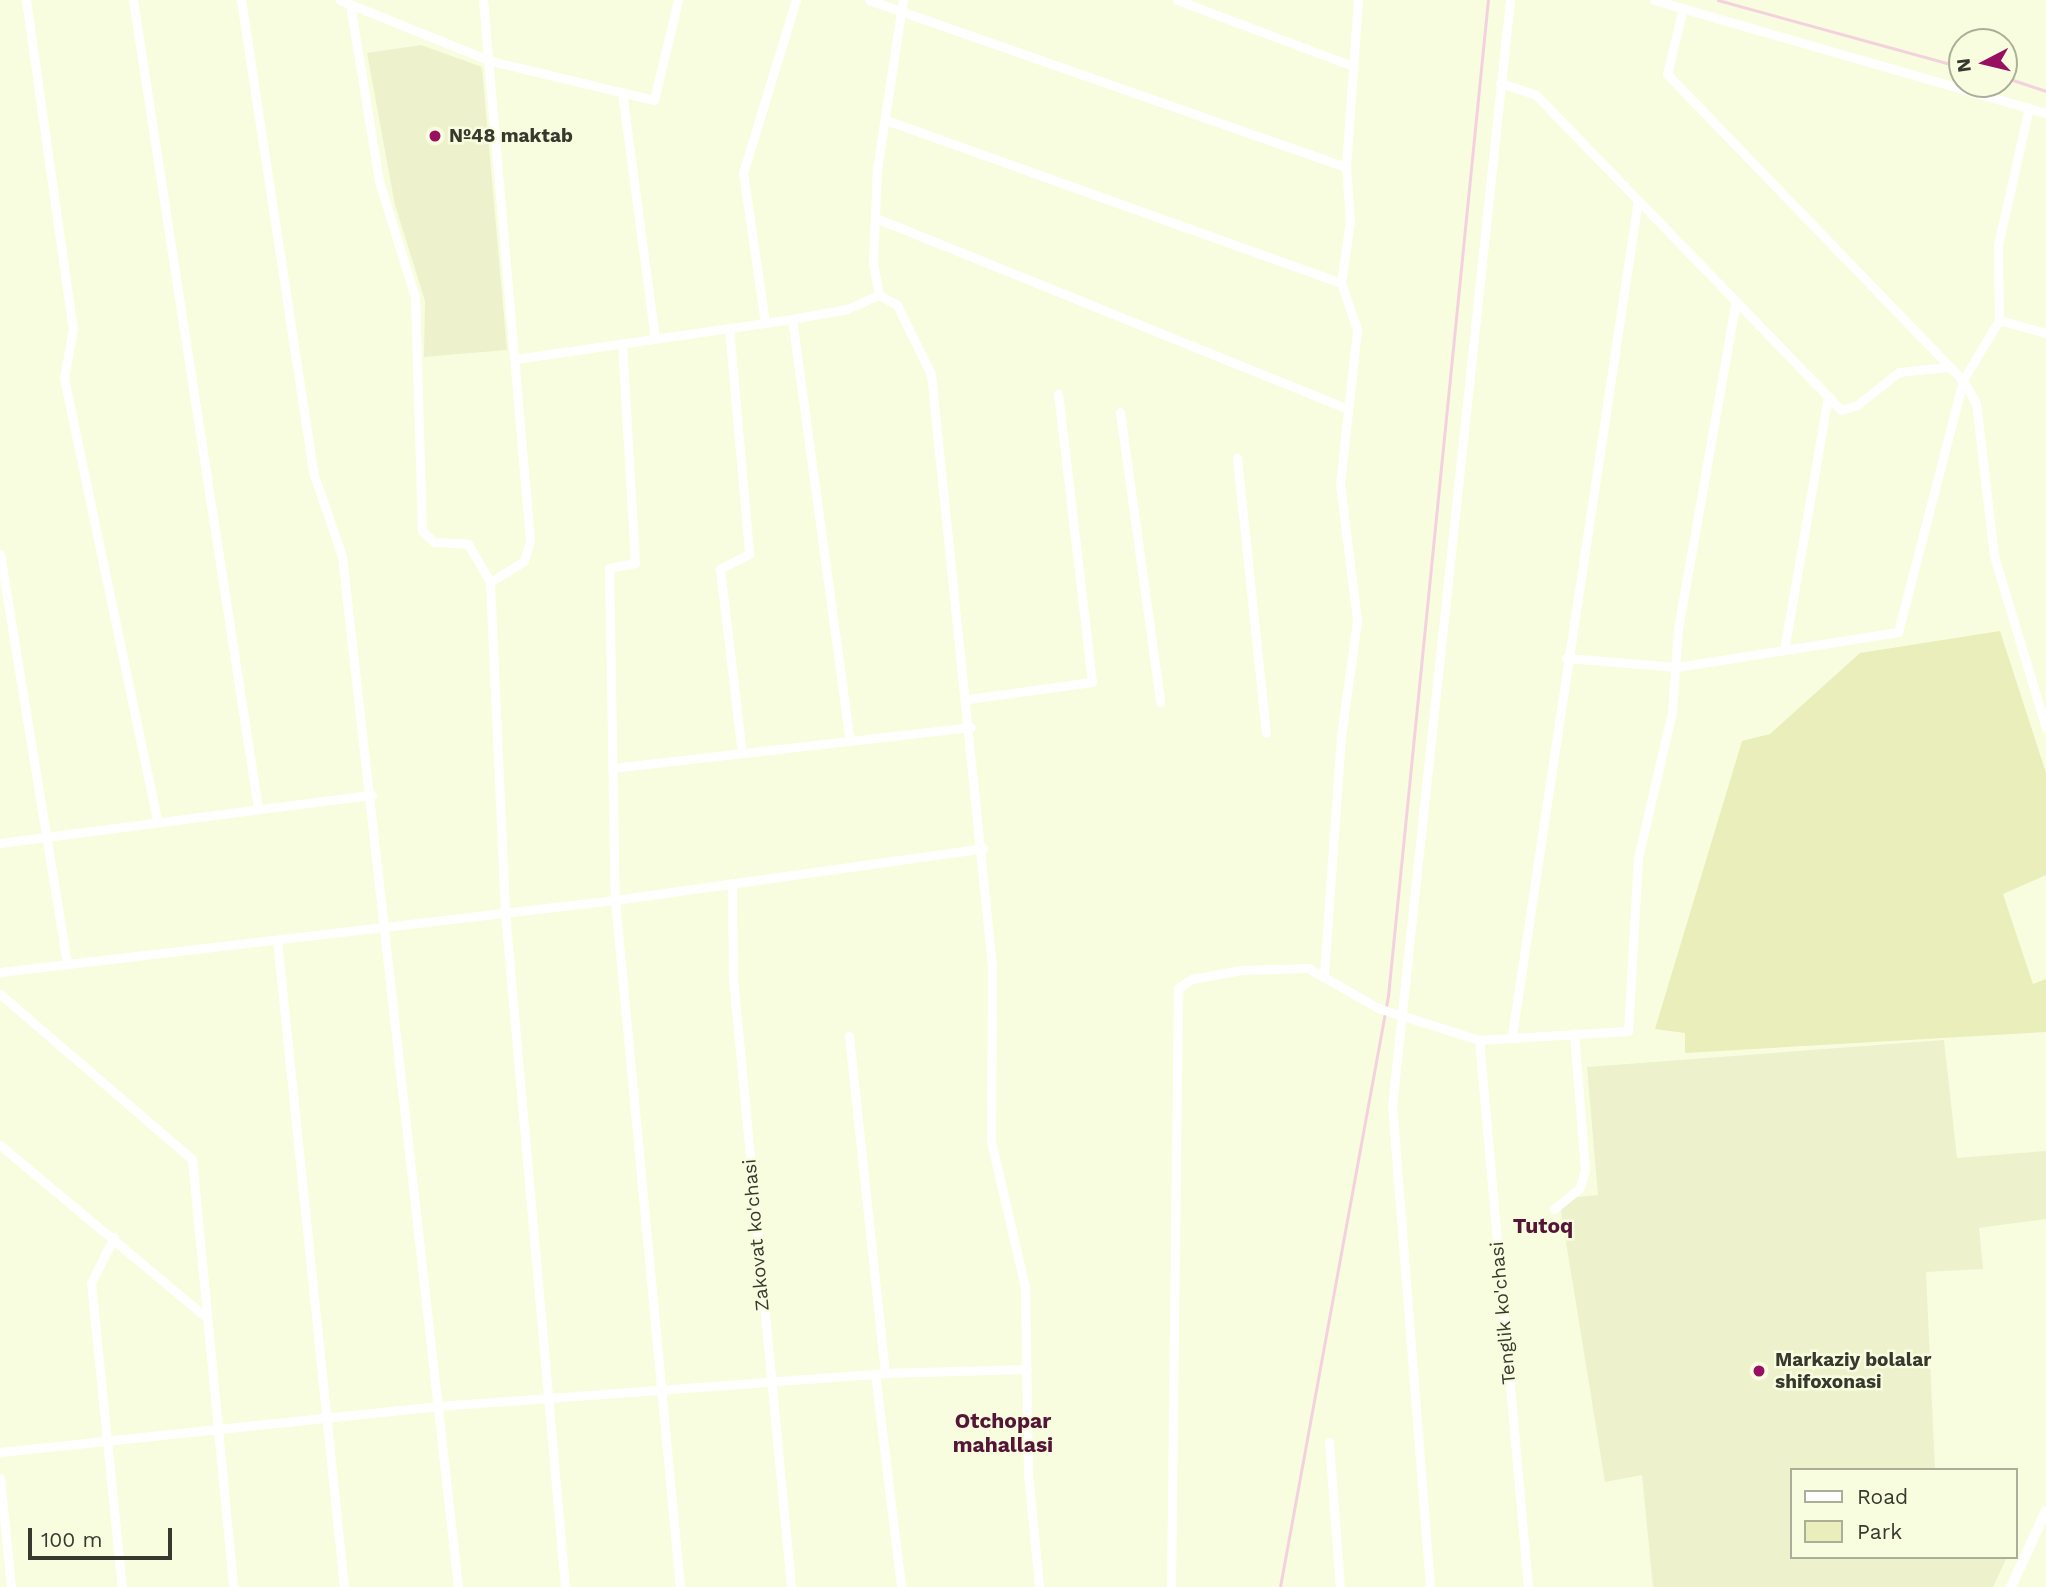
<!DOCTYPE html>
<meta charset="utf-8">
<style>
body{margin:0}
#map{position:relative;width:2046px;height:1587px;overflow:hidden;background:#f9fddf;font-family:"Work Sans",sans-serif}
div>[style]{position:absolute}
.built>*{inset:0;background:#edf1cc}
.green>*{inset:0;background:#e9eebb}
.stream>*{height:2.5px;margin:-1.25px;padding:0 1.25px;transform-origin:1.25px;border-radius:1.25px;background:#f4d1df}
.minor>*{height:9px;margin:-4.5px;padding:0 4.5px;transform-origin:4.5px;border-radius:4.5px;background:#fff}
.tertiary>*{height:10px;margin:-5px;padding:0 5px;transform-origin:5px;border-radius:5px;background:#fff}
.dots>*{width:19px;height:19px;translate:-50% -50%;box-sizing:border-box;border:4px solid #f9fddf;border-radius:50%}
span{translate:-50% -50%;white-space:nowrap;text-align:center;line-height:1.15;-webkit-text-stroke:5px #f9fddf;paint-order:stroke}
.poi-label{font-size:19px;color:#38392e;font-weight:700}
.left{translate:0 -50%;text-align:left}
.street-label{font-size:19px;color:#38392e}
.neighbourhood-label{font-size:21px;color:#541537;font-weight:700}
.legend{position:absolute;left:1790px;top:1468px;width:228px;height:91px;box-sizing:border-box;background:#f9fddf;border:2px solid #acaf98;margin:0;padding:9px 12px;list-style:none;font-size:21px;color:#38392e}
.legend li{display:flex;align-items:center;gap:14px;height:35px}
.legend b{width:35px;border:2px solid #acaf98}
.north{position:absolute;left:1948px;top:28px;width:70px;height:70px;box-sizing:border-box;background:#f9fddf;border:2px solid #acaf98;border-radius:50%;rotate:263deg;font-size:19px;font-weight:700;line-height:28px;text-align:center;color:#38392e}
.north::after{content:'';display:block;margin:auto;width:24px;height:32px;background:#990f62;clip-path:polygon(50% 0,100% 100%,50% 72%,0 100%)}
.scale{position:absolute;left:28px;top:1528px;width:144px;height:32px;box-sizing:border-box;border:4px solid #38392e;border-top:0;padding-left:9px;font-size:21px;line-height:24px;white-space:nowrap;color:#38392e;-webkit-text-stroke:5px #f9fddf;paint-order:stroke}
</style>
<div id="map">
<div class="built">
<i style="clip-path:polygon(421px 45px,482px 67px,507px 350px,424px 357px,425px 301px,395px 205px,367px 53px)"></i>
<i style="clip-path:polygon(1944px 1040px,1957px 1158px,2046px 1151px,2046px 1219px,1979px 1228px,1983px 1269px,1926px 1272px,1935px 1470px,1792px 1470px,1792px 1557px,2007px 1557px,1993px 1587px,1653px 1587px,1642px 1475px,1605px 1482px,1559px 1199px,1598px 1195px,1587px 1067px)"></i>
</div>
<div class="green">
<i style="clip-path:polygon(2000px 631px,2046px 773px,2046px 875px,2003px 894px,2033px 984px,2046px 979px,2046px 1032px,1685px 1053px,1685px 1033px,1655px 1029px,1742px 741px,1770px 734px,1860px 653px)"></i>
</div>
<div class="stream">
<i style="left:1718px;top:0;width:253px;rotate:15.4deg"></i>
<i style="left:2004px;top:77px;width:44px;rotate:18.4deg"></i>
<i style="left:1280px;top:1587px;width:601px;rotate:-79.64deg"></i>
<i style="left:1388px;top:996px;width:1001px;rotate:-84.27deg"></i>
</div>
<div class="minor">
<i style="left:26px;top:0;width:332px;rotate:81.9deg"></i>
<i style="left:73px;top:329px;width:50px;rotate:100.4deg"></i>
<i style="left:64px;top:378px;width:453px;rotate:78.1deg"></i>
<i style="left:133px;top:0;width:818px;rotate:81.21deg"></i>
<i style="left:241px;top:0;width:481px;rotate:81.3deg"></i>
<i style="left:314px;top:475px;width:86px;rotate:70.9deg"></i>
<i style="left:342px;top:556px;width:1038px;rotate:83.58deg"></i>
<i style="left:340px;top:0;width:163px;rotate:22deg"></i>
<i style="left:491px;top:61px;width:168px;rotate:13.5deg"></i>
<i style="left:654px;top:100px;width:103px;rotate:-76.5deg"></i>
<i style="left:483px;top:0;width:543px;rotate:85.03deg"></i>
<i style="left:530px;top:541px;width:21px;rotate:107deg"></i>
<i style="left:524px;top:561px;width:40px;rotate:148deg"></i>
<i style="left:869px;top:0;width:505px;rotate:19.3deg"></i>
<i style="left:1177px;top:0;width:188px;rotate:20.6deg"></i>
<i style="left:1654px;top:0;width:408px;rotate:16.1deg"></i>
<i style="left:350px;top:4px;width:179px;rotate:80.7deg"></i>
<i style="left:379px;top:181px;width:121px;rotate:72.8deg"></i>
<i style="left:415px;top:297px;width:234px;rotate:88.3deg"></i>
<i style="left:422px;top:531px;width:16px;rotate:43deg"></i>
<i style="left:434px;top:542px;width:34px;rotate:3deg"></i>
<i style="left:468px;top:544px;width:44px;rotate:59.9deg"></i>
<i style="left:490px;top:582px;width:331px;rotate:87.4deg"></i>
<i style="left:505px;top:913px;width:677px;rotate:84.91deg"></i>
<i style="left:1683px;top:8px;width:68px;rotate:103.6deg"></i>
<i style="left:1667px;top:74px;width:426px;rotate:46deg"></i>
<i style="left:1963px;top:380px;width:26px;rotate:61deg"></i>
<i style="left:1976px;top:403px;width:154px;rotate:83.3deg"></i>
<i style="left:1994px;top:556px;width:180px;rotate:73.2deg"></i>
<i style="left:1500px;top:83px;width:38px;rotate:18deg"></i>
<i style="left:1536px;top:95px;width:438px;rotate:45.9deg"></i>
<i style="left:1841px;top:410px;width:17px;rotate:-17deg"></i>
<i style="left:1857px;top:405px;width:53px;rotate:-38.2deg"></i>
<i style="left:1899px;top:372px;width:48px;rotate:-5.9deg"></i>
<i style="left:622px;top:92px;width:248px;rotate:82.4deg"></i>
<i style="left:886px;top:120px;width:483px;rotate:19.7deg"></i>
<i style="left:876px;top:218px;width:509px;rotate:22.03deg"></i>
<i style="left:879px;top:295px;width:33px;rotate:-101deg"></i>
<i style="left:873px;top:263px;width:94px;rotate:-87.6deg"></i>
<i style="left:877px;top:169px;width:171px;rotate:-81.3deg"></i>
<i style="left:792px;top:319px;width:426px;rotate:82.2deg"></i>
<i style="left:1999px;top:320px;width:49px;rotate:15.5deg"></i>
<i style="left:765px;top:323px;width:152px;rotate:-98.3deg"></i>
<i style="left:743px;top:173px;width:181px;rotate:-73deg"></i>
<i style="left:729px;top:328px;width:227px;rotate:84.9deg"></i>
<i style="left:749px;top:554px;width:33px;rotate:153deg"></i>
<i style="left:720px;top:569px;width:185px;rotate:83.2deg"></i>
<i style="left:622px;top:344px;width:219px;rotate:86.6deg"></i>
<i style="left:635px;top:563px;width:26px;rotate:169deg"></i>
<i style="left:609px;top:568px;width:332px;rotate:89deg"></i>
<i style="left:615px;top:900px;width:690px;rotate:84.6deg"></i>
<i style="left:515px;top:359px;width:280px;rotate:-8.2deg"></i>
<i style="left:792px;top:319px;width:56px;rotate:-10.3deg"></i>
<i style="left:847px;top:309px;width:35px;rotate:-24deg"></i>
<i style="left:879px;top:295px;width:21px;rotate:29deg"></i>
<i style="left:897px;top:305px;width:77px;rotate:63.8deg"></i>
<i style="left:931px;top:374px;width:595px;rotate:84.12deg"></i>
<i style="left:992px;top:966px;width:175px;rotate:90.3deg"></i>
<i style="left:991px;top:1141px;width:150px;rotate:76.9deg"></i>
<i style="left:1025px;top:1287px;width:187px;rotate:89.1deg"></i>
<i style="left:1028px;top:1474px;width:114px;rotate:84.4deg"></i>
<i style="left:1120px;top:412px;width:293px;rotate:82.1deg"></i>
<i style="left:1237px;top:458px;width:276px;rotate:84deg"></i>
<i style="left:0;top:554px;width:415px;rotate:80.7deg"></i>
<i style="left:1785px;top:645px;width:253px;rotate:-80.2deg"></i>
<i style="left:1566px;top:658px;width:111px;rotate:4.6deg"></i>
<i style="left:1677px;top:667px;width:224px;rotate:-9deg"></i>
<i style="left:1898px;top:632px;width:260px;rotate:-75.5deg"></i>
<i style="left:1963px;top:380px;width:70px;rotate:-59deg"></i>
<i style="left:1999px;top:320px;width:75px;rotate:-90.8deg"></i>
<i style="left:1998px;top:245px;width:141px;rotate:-77.3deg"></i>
<i style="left:969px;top:699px;width:124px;rotate:-7.9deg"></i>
<i style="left:1092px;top:682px;width:290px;rotate:-96.7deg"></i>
<i style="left:612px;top:768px;width:361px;rotate:-6.5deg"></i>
<i style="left:0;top:843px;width:375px;rotate:-7.4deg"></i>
<i style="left:732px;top:883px;width:95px;rotate:89.4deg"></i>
<i style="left:733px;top:978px;width:612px;rotate:84.56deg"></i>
<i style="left:277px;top:940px;width:650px;rotate:84.09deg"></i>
<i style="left:0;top:972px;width:619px;rotate:-6.68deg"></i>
<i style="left:615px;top:900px;width:372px;rotate:-8deg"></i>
<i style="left:1324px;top:974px;width:239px;rotate:-85.9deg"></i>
<i style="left:1341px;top:736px;width:117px;rotate:-82.1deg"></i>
<i style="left:1357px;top:620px;width:137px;rotate:-97.1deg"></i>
<i style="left:1340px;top:484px;width:156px;rotate:-83.7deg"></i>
<i style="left:1357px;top:329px;width:49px;rotate:-109.2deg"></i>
<i style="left:1341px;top:283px;width:63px;rotate:-81.7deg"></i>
<i style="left:1350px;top:221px;width:54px;rotate:-94.2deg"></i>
<i style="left:1346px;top:167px;width:167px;rotate:-85.9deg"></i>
<i style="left:0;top:994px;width:253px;rotate:40.7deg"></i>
<i style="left:192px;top:1159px;width:430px;rotate:84.5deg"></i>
<i style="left:1512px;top:1035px;width:844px;rotate:-81.42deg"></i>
<i style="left:849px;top:1036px;width:339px;rotate:83.9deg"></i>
<i style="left:1479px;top:1040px;width:549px;rotate:84.88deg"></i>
<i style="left:0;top:1145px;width:265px;rotate:39.9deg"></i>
<i style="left:1554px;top:1209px;width:32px;rotate:-39deg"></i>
<i style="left:1579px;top:1189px;width:20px;rotate:-72deg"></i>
<i style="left:1585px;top:1170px;width:137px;rotate:-94.6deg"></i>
<i style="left:114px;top:1237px;width:51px;rotate:116.6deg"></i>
<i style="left:91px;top:1283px;width:306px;rotate:84.2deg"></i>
<i style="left:875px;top:1374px;width:215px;rotate:83deg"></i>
<i style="left:1329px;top:1442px;width:145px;rotate:85.7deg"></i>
<i style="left:0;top:1452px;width:441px;rotate:-6deg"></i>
<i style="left:439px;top:1406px;width:447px;rotate:-4.2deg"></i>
<i style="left:885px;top:1373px;width:142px;rotate:-1.6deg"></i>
<i style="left:0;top:1478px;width:110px;rotate:84.2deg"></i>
<i style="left:1171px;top:1587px;width:599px;rotate:-89.33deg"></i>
<i style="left:1178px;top:988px;width:17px;rotate:-33deg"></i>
<i style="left:1192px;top:979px;width:50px;rotate:-10.4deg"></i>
<i style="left:1241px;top:970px;width:67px;rotate:-1.7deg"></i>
<i style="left:1308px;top:968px;width:81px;rotate:29.7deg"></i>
<i style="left:1378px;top:1008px;width:106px;rotate:17.6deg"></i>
<i style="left:1479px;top:1040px;width:149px;rotate:-3.5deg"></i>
<i style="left:1628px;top:1031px;width:173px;rotate:-86.7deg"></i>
<i style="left:1638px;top:858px;width:150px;rotate:-76.9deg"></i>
<i style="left:1672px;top:712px;width:83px;rotate:-85.9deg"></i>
<i style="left:1678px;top:629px;width:333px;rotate:-80deg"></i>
<i style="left:1430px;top:1587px;width:482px;rotate:-94.5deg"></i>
<i style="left:1392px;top:1106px;width:1112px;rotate:-83.91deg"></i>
</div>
<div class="tertiary">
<i style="left:2011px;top:1587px;width:84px;rotate:-65.3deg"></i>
</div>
<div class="dots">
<i style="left:435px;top:136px;background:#990f62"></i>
<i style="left:1759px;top:1371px;background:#990f62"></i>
</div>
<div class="poi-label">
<span class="left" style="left:449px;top:136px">№48 maktab</span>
<span class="left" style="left:1775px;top:1371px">Markaziy bolalar<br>shifoxonasi</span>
</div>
<div class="street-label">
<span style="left:756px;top:1235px;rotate:-95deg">Zakovat ko'chasi</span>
<span style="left:1503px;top:1313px;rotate:-95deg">Tenglik ko'chasi</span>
</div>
<div class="neighbourhood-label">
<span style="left:1543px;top:1226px">Tutoq</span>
<span style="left:1003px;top:1433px">Otchopar<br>mahallasi</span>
</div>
<ul class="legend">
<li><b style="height:9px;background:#fff"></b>Road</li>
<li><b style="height:19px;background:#e9eebb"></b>Park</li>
</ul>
<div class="north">N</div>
<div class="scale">100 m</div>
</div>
